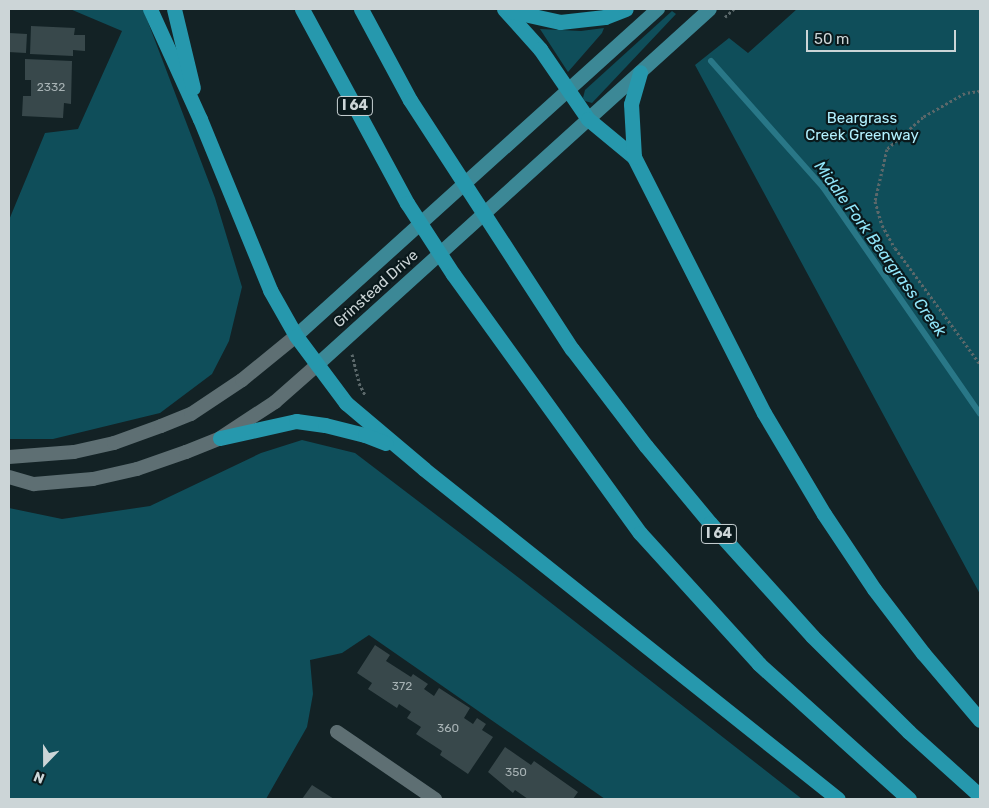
<!DOCTYPE html>
<style>
body{margin:0}
#map{position:relative;width:989px;height:808px;overflow:hidden;background:#132225;font-family:Rubik,sans-serif}
div>[style]{position:absolute}
.green>*{inset:0;background:#0f4e5a}
.stream>*{height:6px;margin:-3px;padding:0 3px;transform-origin:3px;border-radius:3px;background:#297787}
.building>*{inset:0;background:#38484b;transform-origin:0 0}
.path>*{height:3px;margin-top:-1.5px;transform-origin:0;background:repeating-linear-gradient(90deg,#5b686a 0 2.5px,transparent 0 5px)}
.minor>*{height:14px;margin:-7px;padding:0 7px;transform-origin:7px;border-radius:7px;background:#5e6f73}
.tertiary>*{height:14px;margin:-7px;padding:0 7px;transform-origin:7px;border-radius:7px;background:#5e6f73}
.primary>*{height:14px;margin:-7px;padding:0 7px;transform-origin:7px;border-radius:7px;background:#3c8896}
.motorway>*{height:15px;margin:-7.5px;padding:0 7.5px;transform-origin:7.5px;border-radius:7.5px;background:#2698ad}
span{translate:-50% -50%;white-space:nowrap;text-align:center;line-height:1.15;-webkit-text-stroke:4.5px #0a191c;paint-order:stroke}
.number-label{font-size:12px;color:#a7b2b4}
.number-label span{-webkit-text-stroke-width:0}
.shield-label span{padding:1px 4px;background:#0a191c;border:1px solid;border-radius:4px;-webkit-text-stroke-width:0}
.shield-label{font-size:14px;color:#ccd5d7;font-weight:700}
.park-label{font-size:15px;color:#b2f0fe}
.street-label{font-size:15px;color:#ccd5d7}
.water-label{font-size:16px;color:#92e7fb;font-style:italic}
.frame{position:absolute;inset:0;border:10px solid #ccd5d7;pointer-events:none}
.north{position:absolute;left:20px;top:738px;width:50px;height:50px;-webkit-text-stroke:4px #0a191c;paint-order:stroke;rotate:202deg;font-size:14px;font-weight:700;line-height:20px;text-align:center;color:#ccd5d7}
.north::after{content:'';display:block;margin:auto;width:18px;height:22px;background:#ccd5d7;clip-path:polygon(50% 0,100% 100%,50% 72%,0 100%)}
.scale{position:absolute;left:806px;top:30px;width:150px;height:22px;box-sizing:border-box;border:2px solid #ccd5d7;border-top:0;padding-left:6px;font-size:15px;line-height:18px;white-space:nowrap;color:#ccd5d7;-webkit-text-stroke:4px #0a191c;paint-order:stroke}
</style>
<div id="map">
<div class="green">
<i style="clip-path:polygon(70px 9px,143px 9px,215px 198px,242px 287px,229px 341px,212px 374px,160px 413px,53px 439px,9px 439px,9px 220px,45px 133px,78px 129px,122px 31px)"></i>
<i style="clip-path:polygon(797px 9px,980px 9px,980px 594px,695px 65px,729px 38px,748px 53px)"></i>
<i style="clip-path:polygon(672px 11px,676px 14px,592px 103px,585px 101px,583px 98px,585px 90px)"></i>
<i style="clip-path:polygon(604px 28px,602px 33px,568px 72px,540px 29px,581px 31px)"></i>
<i style="clip-path:polygon(302px 440px,355px 453px,523px 581px,802px 799px,605px 799px,369px 635px,342px 653px,310px 660px,313px 694px,307px 727px,266px 799px,9px 799px,9px 508px,62px 519px,150px 506px,261px 453px)"></i>
</div>
<div class="stream">
<i style="left:711px;top:61px;width:169px;rotate:48.4deg"></i>
<i style="left:823px;top:187px;width:276px;rotate:55.3deg"></i>
</div>
<div class="building">
<i style="clip-path:polygon(31px 26px,75px 28px,74px 35px,85px 35px,85px 51px,73px 50px,73px 56px,30px 54px)"></i>
<i style="left:9px;top:33px;width:18px;height:19px;rotate:3deg"></i>
<i style="clip-path:polygon(25px 59px,72px 61px,71px 104px,64px 103px,63px 118px,22px 116px,23px 96px,31px 96px,31px 80px,25px 80px)"></i>
<i style="clip-path:polygon(375px 645px,390px 655px,386px 661px,411px 677px,413px 674px,428px 684px,424px 689px,434px 696px,439px 688px,470px 708px,464px 718px,473px 724px,477px 718px,486px 724px,482px 730px,493px 737px,468px 774px,440px 755px,442px 751px,416px 734px,421px 727px,407px 718px,411px 712px,399px 704px,397px 708px,368px 689px,372px 683px,357px 673px)"></i>
<i style="clip-path:polygon(505px 747px,531px 765px,534px 761px,578px 792px,573px 799px,528px 799px,515px 790px,513px 793px,488px 772px)"></i>
<i style="clip-path:polygon(312px 785px,334px 799px,302px 799px)"></i>
</div>
<div class="path">
<i style="left:725px;top:17px;width:12px;rotate:-42deg"></i>
<i style="left:980px;top:91px;width:15px;rotate:172deg"></i>
<i style="left:965px;top:93px;width:48px;rotate:150.3deg"></i>
<i style="left:923px;top:117px;width:48px;rotate:138.4deg"></i>
<i style="left:887px;top:149px;width:53px;rotate:103deg"></i>
<i style="left:875px;top:201px;width:25px;rotate:74deg"></i>
<i style="left:882px;top:225px;width:26px;rotate:61deg"></i>
<i style="left:895px;top:248px;width:144px;rotate:53.8deg"></i>
<i style="left:352px;top:354px;width:30px;rotate:76deg"></i>
<i style="left:359px;top:383px;width:13px;rotate:63deg"></i>
</div>
<div class="minor">
<i style="left:337px;top:732px;width:119px;rotate:34.4deg"></i>
</div>
<div class="tertiary">
<i style="left:9px;top:457px;width:65px;rotate:-4.4deg"></i>
<i style="left:74px;top:452px;width:41px;rotate:-12.7deg"></i>
<i style="left:114px;top:443px;width:50px;rotate:-19.9deg"></i>
<i style="left:161px;top:426px;width:32px;rotate:-22deg"></i>
<i style="left:191px;top:414px;width:61px;rotate:-33.7deg"></i>
<i style="left:242px;top:380px;width:70px;rotate:-39.2deg"></i>
<i style="left:9px;top:477px;width:26px;rotate:16deg"></i>
<i style="left:34px;top:484px;width:59px;rotate:-4.8deg"></i>
<i style="left:93px;top:479px;width:45px;rotate:-12.8deg"></i>
<i style="left:137px;top:469px;width:52px;rotate:-19.1deg"></i>
<i style="left:186px;top:452px;width:37px;rotate:-22deg"></i>
<i style="left:220px;top:438px;width:66px;rotate:-33.2deg"></i>
<i style="left:275px;top:402px;width:56px;rotate:-41.4deg"></i>
</div>
<div class="primary">
<i style="left:296px;top:336px;width:488px;rotate:-42.1deg"></i>
<i style="left:317px;top:365px;width:530px;rotate:-42.17deg"></i>
</div>
<div class="motorway">
<i style="left:150px;top:9px;width:121px;rotate:65.6deg"></i>
<i style="left:200px;top:119px;width:185px;rotate:67.7deg"></i>
<i style="left:270px;top:290px;width:53px;rotate:60.5deg"></i>
<i style="left:296px;top:336px;width:84px;rotate:53.3deg"></i>
<i style="left:346px;top:403px;width:102px;rotate:40.2deg"></i>
<i style="left:424px;top:469px;width:529px;rotate:38.56deg"></i>
<i style="left:174px;top:9px;width:81px;rotate:76.5deg"></i>
<i style="left:302px;top:9px;width:221px;rotate:61.6deg"></i>
<i style="left:407px;top:203px;width:85px;rotate:57.1deg"></i>
<i style="left:453px;top:274px;width:319px;rotate:54.2deg"></i>
<i style="left:640px;top:533px;width:177px;rotate:47.7deg"></i>
<i style="left:759px;top:664px;width:202px;rotate:42deg"></i>
<i style="left:361px;top:9px;width:103px;rotate:61.7deg"></i>
<i style="left:410px;top:100px;width:297px;rotate:57deg"></i>
<i style="left:572px;top:349px;width:122px;rotate:52.7deg"></i>
<i style="left:646px;top:446px;width:100px;rotate:50.3deg"></i>
<i style="left:710px;top:523px;width:152px;rotate:47.9deg"></i>
<i style="left:812px;top:636px;width:136px;rotate:44.7deg"></i>
<i style="left:909px;top:732px;width:96px;rotate:42deg"></i>
<i style="left:504px;top:9px;width:54px;rotate:48deg"></i>
<i style="left:540px;top:49px;width:85px;rotate:55.6deg"></i>
<i style="left:588px;top:119px;width:60px;rotate:39.6deg"></i>
<i style="left:634px;top:157px;width:287px;rotate:63.1deg"></i>
<i style="left:764px;top:413px;width:117px;rotate:59.3deg"></i>
<i style="left:824px;top:514px;width:90px;rotate:56.3deg"></i>
<i style="left:874px;top:589px;width:81px;rotate:52.6deg"></i>
<i style="left:923px;top:653px;width:88px;rotate:49.6deg"></i>
<i style="left:506px;top:10px;width:55px;rotate:12.5deg"></i>
<i style="left:560px;top:22px;width:45px;rotate:-6.3deg"></i>
<i style="left:605px;top:17px;width:22px;rotate:-21deg"></i>
<i style="left:634px;top:157px;width:53px;rotate:-93.2deg"></i>
<i style="left:631px;top:104px;width:33px;rotate:-74deg"></i>
<i style="left:220px;top:438px;width:78px;rotate:-12.6deg"></i>
<i style="left:296px;top:421px;width:29px;rotate:8deg"></i>
<i style="left:325px;top:425px;width:41px;rotate:14deg"></i>
<i style="left:365px;top:435px;width:22px;rotate:21deg"></i>
</div>
<div class="number-label">
<span style="left:51px;top:88px">2332</span>
<span style="left:402px;top:687px">372</span>
<span style="left:448px;top:729px">360</span>
<span style="left:516px;top:773px">350</span>
</div>
<div class="shield-label">
<span style="left:355px;top:106px">I 64</span>
<span style="left:719px;top:534px">I 64</span>
</div>
<div class="park-label">
<span style="left:862px;top:127px">Beargrass<br>Creek Greenway</span>
</div>
<div class="street-label">
<span style="left:376px;top:289px;rotate:-42deg">Grinstead Drive</span>
</div>
<div class="water-label">
<span style="left:880px;top:249px;rotate:54deg">Middle Fork Beargrass Creek</span>
</div>
<div class="frame"></div>
<div class="north">N</div>
<div class="scale">50 m</div>
</div>
